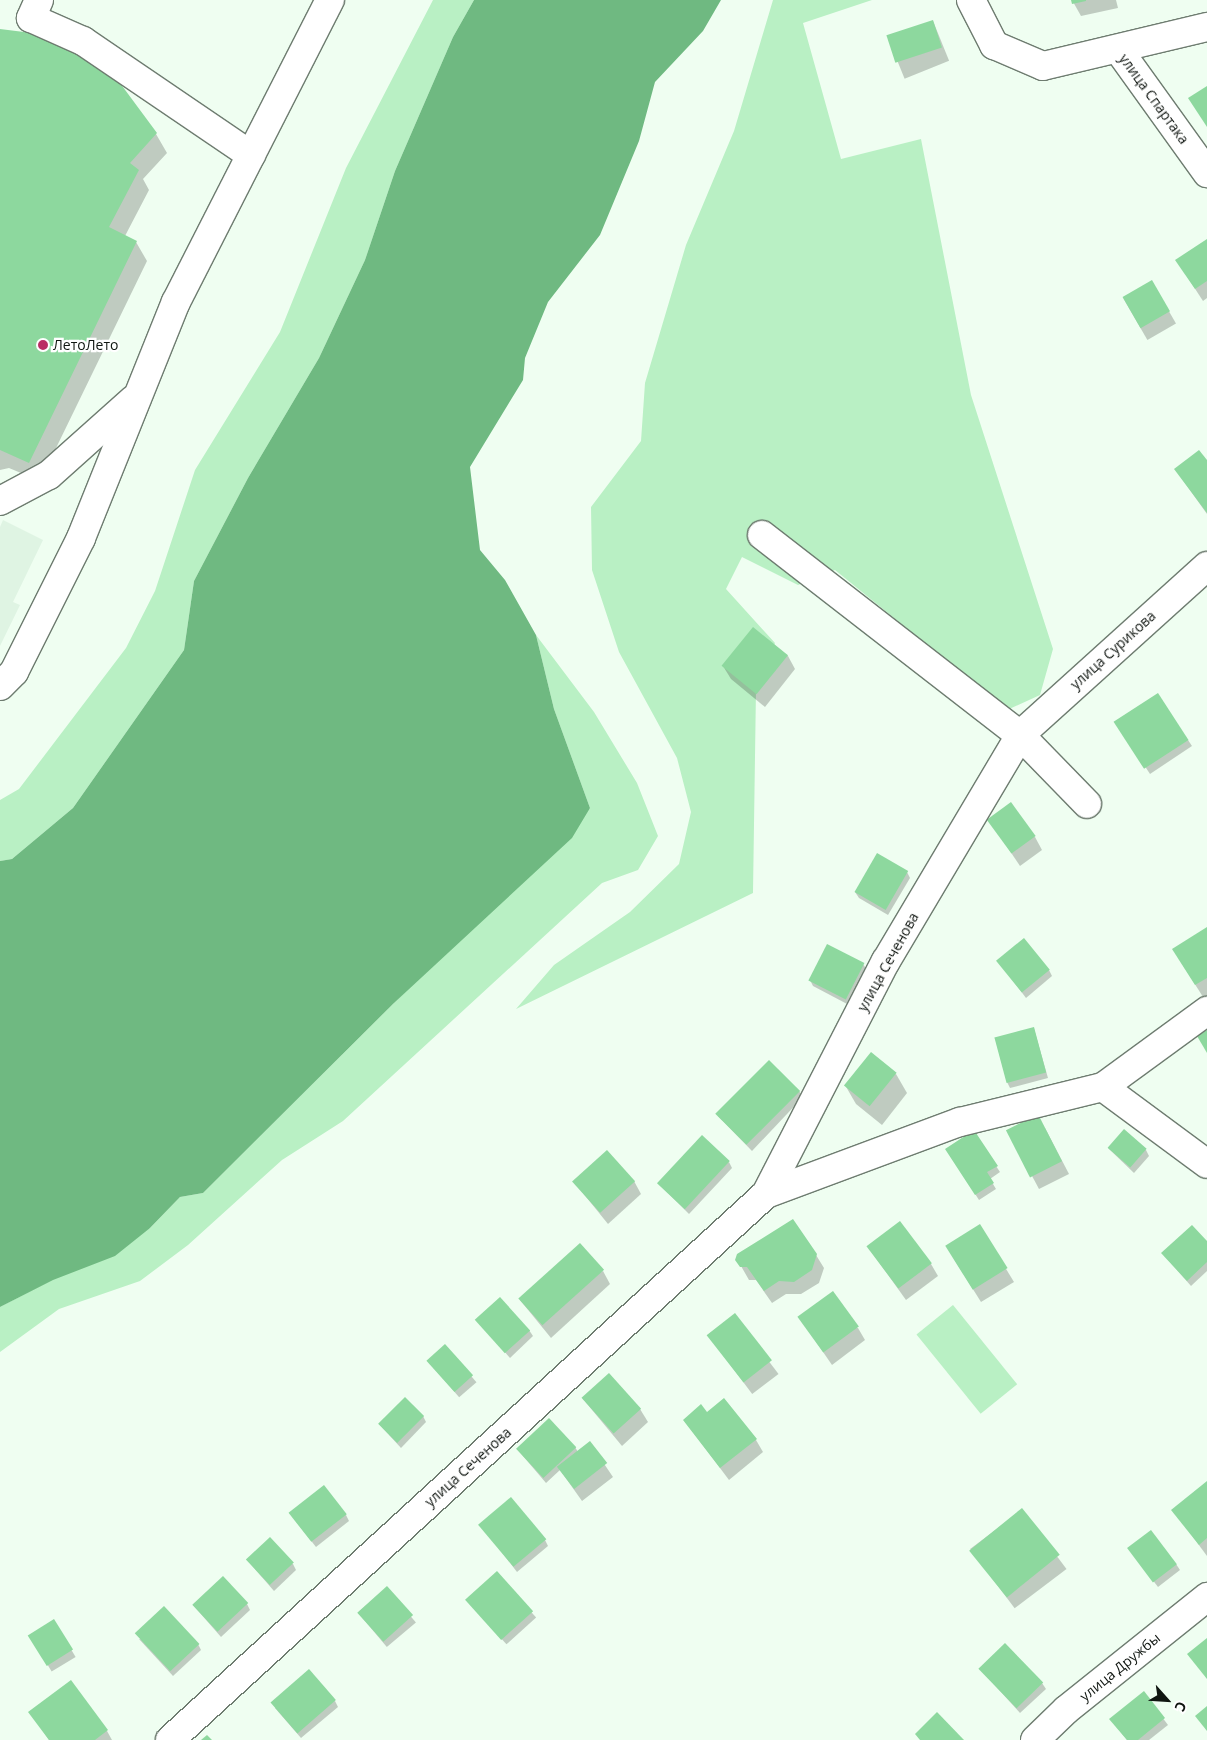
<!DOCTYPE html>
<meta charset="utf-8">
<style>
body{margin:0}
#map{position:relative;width:1207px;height:1740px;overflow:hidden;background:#effef1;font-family:"Open Sans",sans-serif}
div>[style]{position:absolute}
.built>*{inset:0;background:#dff4e3}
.green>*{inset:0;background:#b9f0c4;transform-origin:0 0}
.water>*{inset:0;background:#6fb981}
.shadow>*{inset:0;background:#0003;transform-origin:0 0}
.building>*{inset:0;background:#8dd89e;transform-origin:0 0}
.roads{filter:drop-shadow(1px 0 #6e7c70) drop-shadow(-1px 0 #6e7c70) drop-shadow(0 1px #6e7c70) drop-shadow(0 -1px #6e7c70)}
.minor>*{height:28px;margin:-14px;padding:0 14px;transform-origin:14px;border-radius:14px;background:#fff}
.dots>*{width:14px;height:14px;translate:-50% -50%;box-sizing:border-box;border:2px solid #fff;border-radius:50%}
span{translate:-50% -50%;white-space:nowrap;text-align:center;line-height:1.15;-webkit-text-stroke:4.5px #fff;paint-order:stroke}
.street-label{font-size:14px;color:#101611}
.poi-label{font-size:14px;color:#101611}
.left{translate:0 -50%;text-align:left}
.north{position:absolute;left:1142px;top:1675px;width:50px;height:50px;-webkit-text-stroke:4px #fff;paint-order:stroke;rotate:116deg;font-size:14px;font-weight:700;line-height:20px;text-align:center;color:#101611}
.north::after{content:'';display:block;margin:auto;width:18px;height:22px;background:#101611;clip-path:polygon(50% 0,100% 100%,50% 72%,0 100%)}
</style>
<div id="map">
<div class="built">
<i style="clip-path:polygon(3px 520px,43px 540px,13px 602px,20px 605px,0 646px,0 527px)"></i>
</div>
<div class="green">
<i style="clip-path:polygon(433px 0,474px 0,453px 37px,395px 171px,365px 260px,319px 358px,248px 478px,194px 581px,184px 650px,73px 808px,12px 859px,0 861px,0 800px,19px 789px,126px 648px,155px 591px,195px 470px,280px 332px,346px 168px)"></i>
<i style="clip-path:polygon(773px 0,872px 0,803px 23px,841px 159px,921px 139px,971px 395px,1053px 649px,1040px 695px,1007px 710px,835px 570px,798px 585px,742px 557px,726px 589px,775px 643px,756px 689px,753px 893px,516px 1009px,554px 965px,630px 912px,679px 864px,691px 812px,677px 758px,619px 652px,592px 570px,591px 507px,641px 441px,645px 383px,686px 245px,734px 131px)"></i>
<i style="clip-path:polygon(536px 635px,594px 712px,637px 783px,658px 836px,638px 870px,602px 883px,343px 1121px,282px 1160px,188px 1245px,140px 1281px,59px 1309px,0 1352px,0 1307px,150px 1228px,180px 1197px,203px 1193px,590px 808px,554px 709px)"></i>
<i style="left:953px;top:1305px;width:102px;height:47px;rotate:51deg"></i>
</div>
<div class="water">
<i style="clip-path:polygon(474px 0,721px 0,703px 31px,655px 82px,639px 141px,600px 235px,548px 302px,525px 358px,523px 380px,470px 467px,480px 550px,505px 580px,536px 635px,554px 709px,590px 808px,572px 838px,394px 1003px,203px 1193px,180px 1197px,150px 1228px,115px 1256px,53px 1280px,0 1307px,0 861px,12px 859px,73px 808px,184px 650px,194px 581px,248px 478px,319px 358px,365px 260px,395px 171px,453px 37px)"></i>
</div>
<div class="shadow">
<i style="clip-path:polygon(1072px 0,1116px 0,1118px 8px,1081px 16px)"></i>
<i style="left:933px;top:21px;width:43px;height:48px;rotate:68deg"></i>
<i style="clip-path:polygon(0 30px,156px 134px,167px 153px,143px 179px,149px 190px,125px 236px,136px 242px,147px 261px,40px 481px,9px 468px,0 470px)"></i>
<i style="clip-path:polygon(1207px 240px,1207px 298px,1203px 301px,1177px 261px)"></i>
<i style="left:1152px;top:282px;width:48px;height:33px;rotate:60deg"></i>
<i style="clip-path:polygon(1207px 462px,1207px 514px,1175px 469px)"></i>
<i style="clip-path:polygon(753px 629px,788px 656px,795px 669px,765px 707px,731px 679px,723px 666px)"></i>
<i style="clip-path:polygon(1120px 728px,1188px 740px,1192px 746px,1150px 774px)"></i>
<i style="clip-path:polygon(989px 820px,1035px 837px,1042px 850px,1020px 866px)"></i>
<i style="clip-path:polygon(907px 872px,910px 878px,888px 915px,859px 898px,855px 892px)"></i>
<i style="clip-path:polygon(1207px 928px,1207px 995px,1203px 997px,1181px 962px)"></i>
<i style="clip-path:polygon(998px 961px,1049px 970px,1052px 976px,1026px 998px)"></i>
<i style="clip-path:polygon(863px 964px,867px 970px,849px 1005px,813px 986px,810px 980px)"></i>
<i style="clip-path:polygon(1034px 1029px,1048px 1078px,1010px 1088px,1007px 1082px)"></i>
<i style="clip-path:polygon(896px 1074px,907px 1093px,882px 1125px,856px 1104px,845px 1085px)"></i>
<i style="clip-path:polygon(799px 1091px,803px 1097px,752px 1151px,718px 1116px)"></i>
<i style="clip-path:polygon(1045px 1128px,1069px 1174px,1039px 1189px,1008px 1131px)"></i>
<i style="clip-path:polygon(1108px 1148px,1146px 1150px,1149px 1156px,1134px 1173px)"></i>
<i style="clip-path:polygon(950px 1155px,996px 1166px,1000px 1172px,990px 1179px,996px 1189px,979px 1200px)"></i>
<i style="clip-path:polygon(729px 1162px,732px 1168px,689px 1214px,658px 1183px)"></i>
<i style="clip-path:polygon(634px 1181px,641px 1194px,608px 1224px,574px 1182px)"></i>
<i style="clip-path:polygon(980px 1226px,1014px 1282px,981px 1302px,954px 1259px)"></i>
<i style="clip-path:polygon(1207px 1243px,1207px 1271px,1191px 1286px,1162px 1253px)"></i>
<i style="clip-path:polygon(868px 1247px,931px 1264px,938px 1276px,906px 1300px)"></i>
<i style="clip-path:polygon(816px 1255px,824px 1268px,819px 1283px,801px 1294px,786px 1294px,772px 1303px,756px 1280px,749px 1280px,737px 1259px)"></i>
<i style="clip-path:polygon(603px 1271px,610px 1284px,551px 1338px,520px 1300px)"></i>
<i style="left:734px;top:1315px;width:74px;height:33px;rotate:53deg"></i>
<i style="clip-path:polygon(799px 1317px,858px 1328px,865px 1340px,832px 1365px)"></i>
<i style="clip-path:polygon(477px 1320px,529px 1330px,533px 1336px,510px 1358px)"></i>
<i style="left:445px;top:1346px;width:48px;height:23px;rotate:49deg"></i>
<i style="clip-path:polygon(583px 1399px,640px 1409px,648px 1422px,622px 1446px)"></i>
<i style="clip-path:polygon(707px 1414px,756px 1440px,763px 1452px,729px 1480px,684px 1420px)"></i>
<i style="clip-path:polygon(423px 1416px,426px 1422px,401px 1448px,379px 1424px)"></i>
<i style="clip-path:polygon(590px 1443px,613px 1477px,582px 1501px,560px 1470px,546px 1483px,517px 1449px,575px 1447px,578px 1452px)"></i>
<i style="clip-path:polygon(1207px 1483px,1207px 1556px,1173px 1510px)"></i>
<i style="left:1022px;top:1510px;width:74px;height:65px;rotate:53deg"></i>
<i style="clip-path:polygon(346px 1515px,349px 1521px,316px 1547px,294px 1519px)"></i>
<i style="clip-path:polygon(480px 1524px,545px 1540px,548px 1546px,517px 1572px)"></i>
<i style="clip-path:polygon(1129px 1549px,1176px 1564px,1180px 1570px,1158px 1587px)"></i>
<i style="clip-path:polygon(247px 1560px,293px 1564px,296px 1570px,274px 1591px)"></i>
<i style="left:496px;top:1573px;width:60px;height:40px;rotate:48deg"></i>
<i style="left:387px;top:1588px;width:45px;height:38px;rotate:50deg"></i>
<i style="clip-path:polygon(247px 1604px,250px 1610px,221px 1637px,193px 1605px)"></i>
<i style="left:54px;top:1621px;width:42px;height:28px;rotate:59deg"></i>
<i style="clip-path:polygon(139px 1639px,198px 1644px,201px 1650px,173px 1676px)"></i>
<i style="clip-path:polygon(980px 1669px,1042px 1683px,1046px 1689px,1020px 1713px)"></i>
<i style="clip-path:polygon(1144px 1693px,1168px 1725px,1149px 1740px,1127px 1740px,1115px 1725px)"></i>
<i style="clip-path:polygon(335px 1701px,338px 1707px,301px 1738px,275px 1708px)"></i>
<i style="clip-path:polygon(30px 1712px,107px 1731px,112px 1740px,49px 1740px)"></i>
</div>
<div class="building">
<i style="clip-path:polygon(1071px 0,1086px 0,1086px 1px,1072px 4px)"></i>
<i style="left:933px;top:20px;width:29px;height:49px;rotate:72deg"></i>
<i style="clip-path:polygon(0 29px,32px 33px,74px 48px,117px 79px,157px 133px,130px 163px,139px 170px,109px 227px,137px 241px,29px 463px,0 450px)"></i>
<i style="clip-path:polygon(1207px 86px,1207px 127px,1188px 98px)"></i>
<i style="clip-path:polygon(1207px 239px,1207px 281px,1195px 289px,1175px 260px)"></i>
<i style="left:1152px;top:280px;width:36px;height:34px;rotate:60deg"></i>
<i style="clip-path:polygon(1199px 450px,1207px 460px,1207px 513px,1174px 469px)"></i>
<i style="left:753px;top:627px;width:45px;height:50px;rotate:39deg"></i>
<i style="left:1158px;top:693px;width:56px;height:53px;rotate:57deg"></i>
<i style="left:1011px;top:802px;width:42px;height:30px;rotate:54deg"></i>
<i style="left:877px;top:853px;width:36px;height:45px;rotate:30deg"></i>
<i style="clip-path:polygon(1207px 927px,1207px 978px,1195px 985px,1172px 949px)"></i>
<i style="left:1024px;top:938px;width:41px;height:36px;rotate:51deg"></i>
<i style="left:827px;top:944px;width:42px;height:41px;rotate:27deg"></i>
<i style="left:1034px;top:1027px;width:47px;height:41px;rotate:75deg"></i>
<i style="clip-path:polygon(1207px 1030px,1207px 1053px,1197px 1036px)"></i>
<i style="left:871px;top:1052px;width:33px;height:43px;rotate:39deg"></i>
<i style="left:769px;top:1060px;width:44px;height:76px;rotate:45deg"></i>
<i style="left:1038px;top:1114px;width:53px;height:36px;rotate:63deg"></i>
<i style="left:1124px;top:1129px;width:30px;height:25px;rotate:41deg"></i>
<i style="clip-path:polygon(974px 1130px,998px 1166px,987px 1172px,994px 1183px,975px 1195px,945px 1149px)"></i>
<i style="left:702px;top:1135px;width:38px;height:66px;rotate:43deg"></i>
<i style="left:607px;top:1150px;width:42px;height:47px;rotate:48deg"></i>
<i style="clip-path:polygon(793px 1219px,817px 1254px,812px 1270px,794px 1282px,779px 1281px,764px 1291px,747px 1267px,740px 1267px,735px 1260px,737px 1254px)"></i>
<i style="left:900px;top:1221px;width:53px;height:42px;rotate:53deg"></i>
<i style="left:980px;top:1224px;width:52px;height:41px;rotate:58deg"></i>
<i style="clip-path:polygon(1192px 1225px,1207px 1241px,1207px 1262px,1187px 1281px,1161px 1253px)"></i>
<i style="left:580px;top:1243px;width:36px;height:83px;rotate:48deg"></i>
<i style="left:833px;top:1291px;width:44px;height:44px;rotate:54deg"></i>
<i style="left:500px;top:1297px;width:45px;height:34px;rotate:48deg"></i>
<i style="left:735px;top:1313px;width:60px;height:36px;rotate:52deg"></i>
<i style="left:445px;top:1344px;width:42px;height:25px;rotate:48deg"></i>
<i style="left:609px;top:1373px;width:48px;height:37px;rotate:48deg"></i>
<i style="left:405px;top:1397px;width:27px;height:38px;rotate:45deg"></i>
<i style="clip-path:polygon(724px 1398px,757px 1439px,720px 1468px,683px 1420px,701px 1404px,707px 1412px)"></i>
<i style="left:549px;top:1418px;width:40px;height:45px;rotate:47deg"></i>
<i style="left:590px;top:1441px;width:28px;height:42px;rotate:52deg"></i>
<i style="clip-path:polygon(1207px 1481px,1207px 1538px,1199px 1545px,1171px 1510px)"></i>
<i style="left:324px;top:1485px;width:37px;height:45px;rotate:52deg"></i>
<i style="left:511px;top:1497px;width:55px;height:43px;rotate:50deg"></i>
<i style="left:1022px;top:1508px;width:60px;height:68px;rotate:51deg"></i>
<i style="left:1151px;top:1530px;width:43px;height:30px;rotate:53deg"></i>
<i style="left:270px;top:1537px;width:35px;height:33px;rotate:47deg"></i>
<i style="left:497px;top:1571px;width:54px;height:43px;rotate:48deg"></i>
<i style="left:223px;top:1576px;width:37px;height:42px;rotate:47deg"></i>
<i style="left:387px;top:1586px;width:39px;height:40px;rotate:48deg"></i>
<i style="left:164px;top:1606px;width:52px;height:40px;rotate:47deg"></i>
<i style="left:54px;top:1619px;width:36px;height:31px;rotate:58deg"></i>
<i style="clip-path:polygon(1207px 1638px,1207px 1679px,1187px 1654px)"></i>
<i style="left:1005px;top:1643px;width:55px;height:37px;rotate:46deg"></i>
<i style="left:309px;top:1669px;width:41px;height:51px;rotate:49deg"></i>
<i style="clip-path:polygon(71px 1680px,108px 1730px,95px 1740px,49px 1740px,28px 1712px)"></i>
<i style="clip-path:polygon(1144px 1691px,1165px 1718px,1138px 1740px,1127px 1740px,1109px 1719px)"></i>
<i style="clip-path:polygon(1207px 1706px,1207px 1731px,1195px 1716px)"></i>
<i style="clip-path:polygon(937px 1712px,964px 1740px,920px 1740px,915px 1734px)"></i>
<i style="clip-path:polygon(207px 1735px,212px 1740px,201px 1740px)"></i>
</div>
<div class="roads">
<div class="minor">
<i style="left:39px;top:0;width:20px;rotate:114deg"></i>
<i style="left:31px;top:18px;width:57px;rotate:23.9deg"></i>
<i style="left:83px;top:41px;width:203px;rotate:34.2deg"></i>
<i style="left:971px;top:0;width:51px;rotate:62.9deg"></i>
<i style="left:994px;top:45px;width:53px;rotate:23.2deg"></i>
<i style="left:1043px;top:66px;width:169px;rotate:-13.4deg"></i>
<i style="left:1118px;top:49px;width:153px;rotate:54.3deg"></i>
<i style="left:0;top:501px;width:55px;rotate:-28deg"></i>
<i style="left:49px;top:475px;width:113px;rotate:-41.8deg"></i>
<i style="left:762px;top:535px;width:326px;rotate:37.8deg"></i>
<i style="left:1020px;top:735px;width:96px;rotate:45.8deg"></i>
<i style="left:0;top:686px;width:20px;rotate:-45deg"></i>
<i style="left:14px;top:672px;width:150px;rotate:-63.4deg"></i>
<i style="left:81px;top:538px;width:254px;rotate:-68.1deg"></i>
<i style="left:176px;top:302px;width:339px;rotate:-63deg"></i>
<i style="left:1103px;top:1087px;width:129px;rotate:36.5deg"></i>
<i style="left:766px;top:1194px;width:262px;rotate:-62.8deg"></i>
<i style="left:886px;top:961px;width:263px;rotate:-59.3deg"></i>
<i style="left:1020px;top:735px;width:252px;rotate:-42.1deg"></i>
<i style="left:170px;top:1740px;width:808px;rotate:-42.49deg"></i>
<i style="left:766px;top:1194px;width:207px;rotate:-20.4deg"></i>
<i style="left:960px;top:1122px;width:147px;rotate:-13.8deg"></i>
<i style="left:1103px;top:1087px;width:129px;rotate:-36.2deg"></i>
<i style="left:1035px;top:1740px;width:43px;rotate:-44.1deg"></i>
<i style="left:1066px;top:1710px;width:181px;rotate:-38.7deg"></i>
</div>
</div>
<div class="dots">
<i style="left:43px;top:345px;background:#ba2e64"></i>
</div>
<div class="street-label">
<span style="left:1154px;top:99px;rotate:54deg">улица Спартака</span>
<span style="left:1113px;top:650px;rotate:-42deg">улица Сурикова</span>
<span style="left:888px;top:962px;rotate:-61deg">улица Сеченова</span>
<span style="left:468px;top:1467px;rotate:-42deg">улица Сеченова</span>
<span style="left:1120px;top:1667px;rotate:-39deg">улица Дружбы</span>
</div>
<div class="poi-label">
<span class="left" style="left:53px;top:345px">ЛетоЛето</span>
</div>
<div class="north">С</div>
</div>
